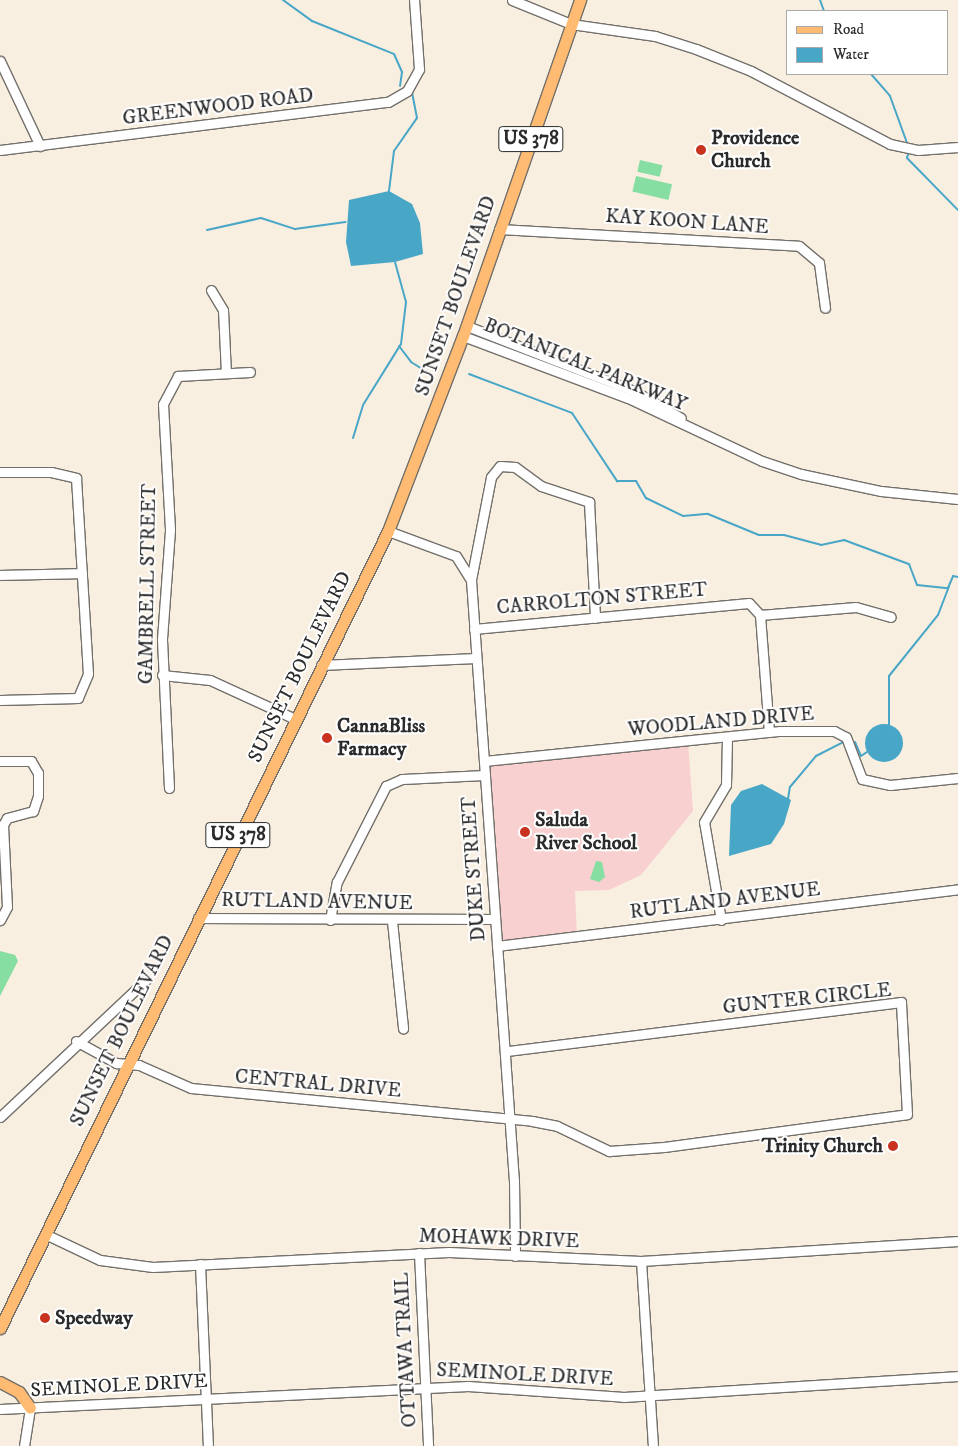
<!DOCTYPE html>
<style>
body{margin:0}
#map{position:relative;width:958px;height:1446px;overflow:hidden;background:#f9efe1;font-family:"IM FELL DW Pica",serif}
div>[style]{position:absolute}
.built>*{inset:0;background:#f7d0cf}
.green>*{inset:0;background:#86dea2;transform-origin:0 0}
.water>*{inset:0;background:#48a6c7}
.round{border-radius:50%}
.stream>*{height:2px;margin:-1px;padding:0 1px;transform-origin:1px;border-radius:1px;background:#48a6c7}
.roads{filter:drop-shadow(1px 0 #73706b) drop-shadow(-1px 0 #73706b) drop-shadow(0 1px #73706b) drop-shadow(0 -1px #73706b)}
.minor>*{height:9px;margin:-4.5px;padding:0 4.5px;transform-origin:4.5px;border-radius:4.5px;background:#fff}
.major>*{height:11px;margin:-5.5px;padding:0 5.5px;transform-origin:5.5px;border-radius:5.5px;background:#ffbb71}
.dots>*{width:14px;height:14px;translate:-50% -50%;box-sizing:border-box;border:2px solid #fff;border-radius:50%}
span{translate:-50% -50%;white-space:nowrap;text-align:center;line-height:1.15;-webkit-text-stroke:4px #fff;paint-order:stroke}
.shield-label span{padding:1px 4px;background:#fff;border:1px solid;border-radius:4px;-webkit-text-stroke-width:0}
.shield-label{font-size:19px;color:#2b2b2b;font-weight:700}
.street-label{font-size:20px;color:#2b2b2b}
.poi-label{font-size:20px;color:#2b2b2b;font-weight:700}
.left{translate:0 -50%;text-align:left}
.right{translate:-100% -50%;text-align:right}
.legend{position:absolute;left:786px;top:10px;width:162px;height:65px;box-sizing:border-box;background:#fff;border:1px solid #aaa;margin:0;padding:6px 9px;list-style:none;font-size:15px;color:#2b2b2b}
.legend li{display:flex;align-items:center;gap:10px;height:25px}
.legend b{width:25px;border:1px solid #aaa}
</style>
<div id="map">
<div class="built">
<i style="clip-path:polygon(688px 741px,693px 811px,641px 875px,609px 890px,575px 891px,577px 936px,497px 946px,484px 761px)"></i>
</div>
<div class="green">
<i style="left:640px;top:160px;width:23px;height:12px;rotate:13deg"></i>
<i style="left:636px;top:176px;width:37px;height:16px;rotate:13deg"></i>
<i style="clip-path:polygon(596px 861px,602px 862px,605px 877px,599px 882px,590px 879px)"></i>
<i style="clip-path:polygon(0 951px,15px 955px,18px 961px,0 996px)"></i>
</div>
<div class="water">
<i style="clip-path:polygon(389px 191px,412px 204px,420px 223px,423px 254px,395px 262px,351px 266px,346px 242px,349px 200px)"></i>
<i class="round" style="left:865px;top:724px;width:38px;height:38px"></i>
<i style="clip-path:polygon(762px 784px,791px 800px,784px 824px,771px 844px,729px 856px,731px 805px,741px 791px)"></i>
</div>
<div class="stream">
<i style="left:283px;top:0;width:36px;rotate:36deg"></i>
<i style="left:312px;top:21px;width:88px;rotate:21.9deg"></i>
<i style="left:394px;top:54px;width:20px;rotate:66deg"></i>
<i style="left:402px;top:72px;width:14px;rotate:98deg"></i>
<i style="left:820px;top:0;width:12px;rotate:70deg"></i>
<i style="left:871px;top:74px;width:29px;rotate:49deg"></i>
<i style="left:890px;top:96px;width:50px;rotate:70.1deg"></i>
<i style="left:909px;top:151px;width:7px;rotate:106deg"></i>
<i style="left:907px;top:158px;width:73px;rotate:45.6deg"></i>
<i style="left:389px;top:191px;width:40px;rotate:-82.9deg"></i>
<i style="left:394px;top:151px;width:40px;rotate:-55.1deg"></i>
<i style="left:417px;top:118px;width:25px;rotate:-101deg"></i>
<i style="left:207px;top:230px;width:55px;rotate:-12.5deg"></i>
<i style="left:261px;top:218px;width:36px;rotate:18deg"></i>
<i style="left:295px;top:229px;width:51px;rotate:-7.8deg"></i>
<i style="left:399px;top:346px;width:20px;rotate:53deg"></i>
<i style="left:411px;top:362px;width:22px;rotate:32deg"></i>
<i style="left:469px;top:374px;width:110px;rotate:20.7deg"></i>
<i style="left:572px;top:413px;width:82px;rotate:56.5deg"></i>
<i style="left:617px;top:481px;width:19px"></i>
<i style="left:636px;top:481px;width:20px;rotate:60deg"></i>
<i style="left:646px;top:498px;width:41px;rotate:25.9deg"></i>
<i style="left:683px;top:516px;width:25px;rotate:-5deg"></i>
<i style="left:708px;top:514px;width:55px;rotate:22.4deg"></i>
<i style="left:759px;top:535px;width:25px"></i>
<i style="left:784px;top:535px;width:38px;rotate:15deg"></i>
<i style="left:821px;top:545px;width:24px;rotate:-12deg"></i>
<i style="left:844px;top:540px;width:69px;rotate:20.3deg"></i>
<i style="left:909px;top:564px;width:22px;rotate:69deg"></i>
<i style="left:917px;top:585px;width:31px;rotate:6deg"></i>
<i style="left:948px;top:588px;width:13px;rotate:-67deg"></i>
<i style="left:353px;top:438px;width:34px;rotate:-73deg"></i>
<i style="left:363px;top:405px;width:72px;rotate:-58.1deg"></i>
<i style="left:401px;top:344px;width:42px;rotate:-83.2deg"></i>
<i style="left:406px;top:302px;width:41px;rotate:-105.4deg"></i>
<i style="left:953px;top:576px;width:5px;rotate:11deg"></i>
<i style="left:889px;top:725px;width:49px;rotate:-90deg"></i>
<i style="left:889px;top:676px;width:78px;rotate:-51.2deg"></i>
<i style="left:938px;top:615px;width:30px;rotate:-69deg"></i>
<i style="left:855px;top:742px;width:15px;rotate:67deg"></i>
<i style="left:861px;top:756px;width:7px;rotate:-34deg"></i>
<i style="left:788px;top:799px;width:12px;rotate:-81deg"></i>
<i style="left:790px;top:787px;width:40px;rotate:-50deg"></i>
<i style="left:816px;top:756px;width:30px;rotate:-27deg"></i>
</div>
<div class="roads">
<div class="minor">
<i style="left:512px;top:0;width:64px;rotate:22.1deg"></i>
<i style="left:571px;top:24px;width:85px;rotate:8.1deg"></i>
<i style="left:655px;top:36px;width:43px;rotate:17.6deg"></i>
<i style="left:696px;top:49px;width:59px;rotate:21.8deg"></i>
<i style="left:751px;top:71px;width:157px;rotate:27.7deg"></i>
<i style="left:890px;top:144px;width:29px;rotate:12deg"></i>
<i style="left:918px;top:150px;width:40px;rotate:-4.3deg"></i>
<i style="left:0;top:61px;width:94px;rotate:64.8deg"></i>
<i style="left:0;top:150px;width:391px;rotate:-7.1deg"></i>
<i style="left:388px;top:102px;width:22px;rotate:-30deg"></i>
<i style="left:407px;top:91px;width:25px;rotate:-61deg"></i>
<i style="left:419px;top:69px;width:69px;rotate:-94.1deg"></i>
<i style="left:499px;top:229px;width:300px;rotate:3.2deg"></i>
<i style="left:799px;top:246px;width:26px;rotate:40deg"></i>
<i style="left:819px;top:263px;width:45px;rotate:82.4deg"></i>
<i style="left:211px;top:290px;width:23px;rotate:59deg"></i>
<i style="left:223px;top:310px;width:63px;rotate:87.3deg"></i>
<i style="left:467px;top:326px;width:179px;rotate:21.3deg"></i>
<i style="left:634px;top:391px;width:54px;rotate:29.9deg"></i>
<i style="left:463px;top:336px;width:176px;rotate:20.6deg"></i>
<i style="left:628px;top:398px;width:148px;rotate:25.2deg"></i>
<i style="left:762px;top:461px;width:41px;rotate:18.4deg"></i>
<i style="left:801px;top:474px;width:82px;rotate:12deg"></i>
<i style="left:881px;top:491px;width:77px;rotate:5.9deg"></i>
<i style="left:0;top:472px;width:51px"></i>
<i style="left:51px;top:472px;width:26px;rotate:13deg"></i>
<i style="left:76px;top:478px;width:196px;rotate:86.5deg"></i>
<i style="left:88px;top:674px;width:26px;rotate:113deg"></i>
<i style="left:78px;top:698px;width:78px;rotate:178.5deg"></i>
<i style="left:388px;top:531px;width:72px;rotate:20.2deg"></i>
<i style="left:456px;top:556px;width:28px;rotate:58deg"></i>
<i style="left:471px;top:580px;width:603px;rotate:85.91deg"></i>
<i style="left:514px;top:1181px;width:75px;rotate:89.2deg"></i>
<i style="left:0;top:575px;width:82px;rotate:-1.4deg"></i>
<i style="left:471px;top:580px;width:105px;rotate:-79deg"></i>
<i style="left:491px;top:477px;width:14px;rotate:-51deg"></i>
<i style="left:500px;top:466px;width:15px;rotate:4deg"></i>
<i style="left:515px;top:467px;width:32px;rotate:36deg"></i>
<i style="left:541px;top:486px;width:51px;rotate:18.4deg"></i>
<i style="left:589px;top:502px;width:116px;rotate:87deg"></i>
<i style="left:760px;top:615px;width:96px;rotate:-4.8deg"></i>
<i style="left:856px;top:607px;width:36px;rotate:16deg"></i>
<i style="left:474px;top:629px;width:276px;rotate:-5.4deg"></i>
<i style="left:749px;top:603px;width:16px;rotate:47deg"></i>
<i style="left:760px;top:615px;width:117px;rotate:85.6deg"></i>
<i style="left:321px;top:665px;width:155px;rotate:-2.6deg"></i>
<i style="left:162px;top:675px;width:48px;rotate:5.9deg"></i>
<i style="left:210px;top:680px;width:94px;rotate:24.6deg"></i>
<i style="left:0;top:761px;width:31px"></i>
<i style="left:31px;top:761px;width:14px;rotate:60deg"></i>
<i style="left:38px;top:773px;width:23px;rotate:90deg"></i>
<i style="left:38px;top:796px;width:16px;rotate:108deg"></i>
<i style="left:33px;top:811px;width:27px;rotate:165deg"></i>
<i style="left:7px;top:818px;width:8px;rotate:120deg"></i>
<i style="left:3px;top:825px;width:82px;rotate:87.2deg"></i>
<i style="left:7px;top:907px;width:15px;rotate:118deg"></i>
<i style="left:484px;top:761px;width:298px;rotate:-5.8deg"></i>
<i style="left:780px;top:731px;width:54px"></i>
<i style="left:834px;top:731px;width:13px;rotate:27deg"></i>
<i style="left:846px;top:737px;width:45px;rotate:69.1deg"></i>
<i style="left:862px;top:779px;width:29px;rotate:12deg"></i>
<i style="left:890px;top:785px;width:68px;rotate:-5.9deg"></i>
<i style="left:169px;top:788px;width:149px;rotate:-92.7deg"></i>
<i style="left:162px;top:639px;width:110px;rotate:-85.8deg"></i>
<i style="left:170px;top:529px;width:125px;rotate:-93.2deg"></i>
<i style="left:163px;top:404px;width:32px;rotate:-62deg"></i>
<i style="left:178px;top:376px;width:72px;rotate:-3.2deg"></i>
<i style="left:198px;top:918px;width:297px;rotate:0.2deg"></i>
<i style="left:330px;top:920px;width:39px;rotate:-80deg"></i>
<i style="left:337px;top:882px;width:108px;rotate:-63deg"></i>
<i style="left:386px;top:786px;width:17px;rotate:-24deg"></i>
<i style="left:402px;top:779px;width:83px;rotate:-2.8deg"></i>
<i style="left:721px;top:920px;width:99px;rotate:-99.8deg"></i>
<i style="left:704px;top:822px;width:43px;rotate:-59.3deg"></i>
<i style="left:726px;top:785px;width:48px;rotate:-88.8deg"></i>
<i style="left:392px;top:921px;width:108px;rotate:84.1deg"></i>
<i style="left:497px;top:946px;width:465px;rotate:-7deg"></i>
<i style="left:76px;top:1041px;width:46px;rotate:28.8deg"></i>
<i style="left:116px;top:1063px;width:23px;rotate:5deg"></i>
<i style="left:139px;top:1065px;width:57px;rotate:23.9deg"></i>
<i style="left:191px;top:1088px;width:343px;rotate:5.5deg"></i>
<i style="left:532px;top:1121px;width:25px;rotate:11deg"></i>
<i style="left:557px;top:1126px;width:58px;rotate:25.7deg"></i>
<i style="left:609px;top:1151px;width:55px;rotate:-4.2deg"></i>
<i style="left:664px;top:1147px;width:245px;rotate:-7.7deg"></i>
<i style="left:907px;top:1114px;width:112px;rotate:-93.1deg"></i>
<i style="left:901px;top:1002px;width:399px;rotate:172.9deg"></i>
<i style="left:0;top:1117px;width:200px;rotate:-43.2deg"></i>
<i style="left:45px;top:1234px;width:61px;rotate:25.3deg"></i>
<i style="left:100px;top:1260px;width:53px;rotate:7.5deg"></i>
<i style="left:153px;top:1267px;width:296px;rotate:-2.9deg"></i>
<i style="left:449px;top:1252px;width:192px;rotate:2.7deg"></i>
<i style="left:641px;top:1261px;width:318px;rotate:-3.6deg"></i>
<i style="left:419px;top:1253px;width:193px;rotate:87.3deg"></i>
<i style="left:641px;top:1261px;width:185px;rotate:86.3deg"></i>
<i style="left:200px;top:1264px;width:182px;rotate:87.5deg"></i>
<i style="left:0;top:1409px;width:469px;rotate:-2.8deg"></i>
<i style="left:468px;top:1386px;width:156px;rotate:4deg"></i>
<i style="left:624px;top:1397px;width:335px;rotate:-3.6deg"></i>
<i style="left:24px;top:1446px;width:38px;rotate:-81deg"></i>
</div>
<div class="major">
<i style="left:0;top:1328px;width:886px;rotate:-64.04deg"></i>
<i style="left:388px;top:531px;width:209px;rotate:-69deg"></i>
<i style="left:463px;top:336px;width:356px;rotate:-70.8deg"></i>
<i style="left:0;top:1382px;width:21px;rotate:28deg"></i>
<i style="left:19px;top:1392px;width:19px;rotate:55deg"></i>
</div>
</div>
<div class="dots">
<i style="left:701px;top:150px;background:#c8321e"></i>
<i style="left:327px;top:738px;background:#c8321e"></i>
<i style="left:525px;top:832px;background:#c8321e"></i>
<i style="left:893px;top:1146px;background:#c8321e"></i>
<i style="left:45px;top:1318px;background:#c8321e"></i>
</div>
<div class="shield-label">
<span style="left:531px;top:139px">US 378</span>
<span style="left:238px;top:835px">US 378</span>
</div>
<div class="street-label">
<span style="left:218px;top:107px;rotate:-7deg">GREENWOOD ROAD</span>
<span style="left:687px;top:222px;rotate:4deg">KAY KOON LANE</span>
<span style="left:456px;top:296px;rotate:-71deg">SUNSET BOULEVARD</span>
<span style="left:585px;top:365px;rotate:22deg">BOTANICAL PARKWAY</span>
<span style="left:148px;top:584px;rotate:-89deg">GAMBRELL STREET</span>
<span style="left:602px;top:599px;rotate:-5deg">CARROLTON STREET</span>
<span style="left:300px;top:667px;rotate:-64deg">SUNSET BOULEVARD</span>
<span style="left:721px;top:722px;rotate:-5deg">WOODLAND DRIVE</span>
<span style="left:474px;top:869px;rotate:-94deg">DUKE STREET</span>
<span style="left:725px;top:901px;rotate:-7deg">RUTLAND AVENUE</span>
<span style="left:317px;top:902px;rotate:1deg">RUTLAND AVENUE</span>
<span style="left:807px;top:999px;rotate:-6deg">GUNTER CIRCLE</span>
<span style="left:122px;top:1031px;rotate:-64deg">SUNSET BOULEVARD</span>
<span style="left:318px;top:1084px;rotate:5deg">CENTRAL DRIVE</span>
<span style="left:499px;top:1239px;rotate:2deg">MOHAWK DRIVE</span>
<span style="left:406px;top:1350px;rotate:-93deg">OTTAWA TRAIL</span>
<span style="left:525px;top:1375px;rotate:3deg">SEMINOLE DRIVE</span>
<span style="left:119px;top:1386px;rotate:-3deg">SEMINOLE DRIVE</span>
</div>
<div class="poi-label">
<span class="left" style="left:711px;top:150px">Providence<br>Church</span>
<span class="left" style="left:337px;top:738px">CannaBliss<br>Farmacy</span>
<span class="left" style="left:535px;top:832px">Saluda<br>River School</span>
<span class="right" style="left:883px;top:1146px">Trinity Church</span>
<span class="left" style="left:55px;top:1318px">Speedway</span>
</div>
<ul class="legend">
<li><b style="height:6px;background:#ffbb71"></b>Road</li>
<li><b style="height:14px;background:#48a6c7"></b>Water</li>
</ul>
</div>
